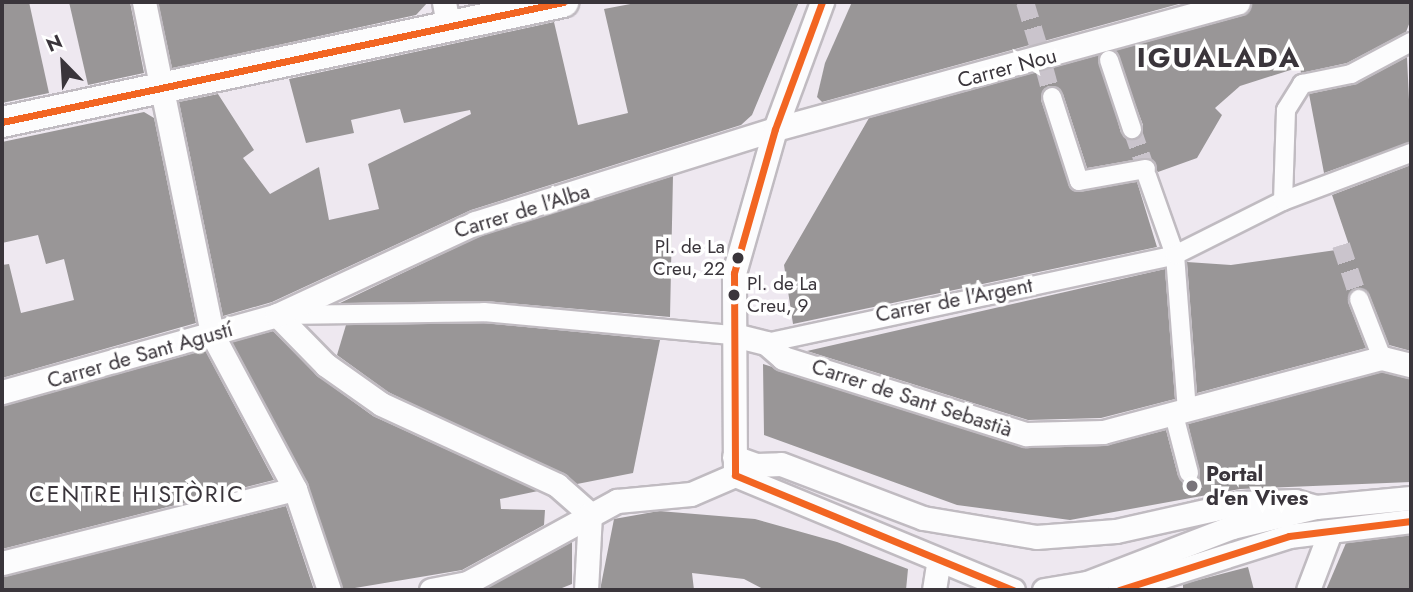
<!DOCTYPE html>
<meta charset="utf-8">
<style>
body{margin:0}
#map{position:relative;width:1413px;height:592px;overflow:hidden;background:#eee8f0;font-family:Jost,sans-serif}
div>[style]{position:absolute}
.building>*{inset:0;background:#999697}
.pedestrian-tunnel>*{height:18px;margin-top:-9px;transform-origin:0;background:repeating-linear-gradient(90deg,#cac4cc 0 18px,transparent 0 27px)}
.roads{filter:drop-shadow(2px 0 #c0bbc1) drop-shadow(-2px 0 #c0bbc1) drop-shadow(0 2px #c0bbc1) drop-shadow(0 -2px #c0bbc1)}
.pedestrian>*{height:18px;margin:-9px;padding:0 9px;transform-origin:9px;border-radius:9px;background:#fcfcfd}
.minor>*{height:23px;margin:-11.5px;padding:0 11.5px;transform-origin:11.5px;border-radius:11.5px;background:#fcfcfd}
.tertiary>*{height:30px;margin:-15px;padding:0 15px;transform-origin:15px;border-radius:15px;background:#fcfcfd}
.bus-1>*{height:7px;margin:-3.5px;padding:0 3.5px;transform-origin:3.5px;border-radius:3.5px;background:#f26522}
.dots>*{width:19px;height:19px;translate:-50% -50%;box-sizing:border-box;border:4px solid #fff;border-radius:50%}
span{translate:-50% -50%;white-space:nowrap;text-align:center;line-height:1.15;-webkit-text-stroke:7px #fff;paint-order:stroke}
.bus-label{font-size:19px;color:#3a353b}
.right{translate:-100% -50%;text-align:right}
.left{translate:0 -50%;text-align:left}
.street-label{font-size:21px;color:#3a353b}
.poi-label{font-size:21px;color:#3a353b;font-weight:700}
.neighbourhood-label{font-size:23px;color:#3a353b;letter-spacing:2px}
.district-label{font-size:28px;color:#3a353b;font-weight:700;letter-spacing:2px}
.frame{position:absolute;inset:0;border:4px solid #3a353b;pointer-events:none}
.north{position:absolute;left:28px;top:28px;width:70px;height:70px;-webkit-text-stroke:5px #fff;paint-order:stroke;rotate:336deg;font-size:19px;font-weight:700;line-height:28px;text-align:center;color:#3a353b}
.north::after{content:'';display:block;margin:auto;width:24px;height:32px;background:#3a353b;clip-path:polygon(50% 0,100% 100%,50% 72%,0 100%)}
</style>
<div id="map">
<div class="building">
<i style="clip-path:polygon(2px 2px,29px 2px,49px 93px,2px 103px)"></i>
<i style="clip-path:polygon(69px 2px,130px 2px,144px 73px,88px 85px)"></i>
<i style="clip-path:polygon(158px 2px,428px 2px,416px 15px,172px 68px)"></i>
<i style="clip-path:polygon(641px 2px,799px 2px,752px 115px,741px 125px,471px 210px,272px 302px,223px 316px,179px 102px,218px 94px,254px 150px,243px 158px,270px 194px,319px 167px,329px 220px,379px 209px,368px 164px,471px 114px,470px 110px,404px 123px,400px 109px,351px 120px,354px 133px,306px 143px,289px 79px,554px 22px,578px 125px,628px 113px,604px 9px)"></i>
<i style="clip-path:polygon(852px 2px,1186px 2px,822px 102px,817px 97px,825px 63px)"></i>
<i style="clip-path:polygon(1252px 2px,1411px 2px,1411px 19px,1406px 32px,1347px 63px,1301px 73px,1300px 67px,1240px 86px,1215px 108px,1222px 115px,1197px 158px,1158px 172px,1145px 158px,1087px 168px,1063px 94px,1048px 86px,1041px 100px,1071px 189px,1137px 182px,1157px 247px,793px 324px,784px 265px,869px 118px,1099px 55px,1121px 133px,1135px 140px,1143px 125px,1115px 50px,1242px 16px)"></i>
<i style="clip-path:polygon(1407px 57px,1411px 142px,1324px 173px,1309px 94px,1356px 84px)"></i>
<i style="clip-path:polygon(144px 112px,154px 118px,196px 323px,2px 378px,2px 265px,9px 264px,21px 313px,74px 300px,64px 259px,46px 264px,38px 235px,2px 243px,2px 142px)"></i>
<i style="clip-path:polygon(1411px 165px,1411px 351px,1389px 345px,1369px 294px,1356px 288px,1348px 302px,1366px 348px,1197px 393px,1187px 262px,1231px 265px,1350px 248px,1332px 195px)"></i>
<i style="clip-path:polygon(673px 176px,670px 317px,485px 301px,340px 303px,480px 236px)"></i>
<i style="clip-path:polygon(1165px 269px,1175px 399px,1101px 418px,1028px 420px,807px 351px)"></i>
<i style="clip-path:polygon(484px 323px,660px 340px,633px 473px,577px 484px,388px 392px,337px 355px,346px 325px)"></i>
<i style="clip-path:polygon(273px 331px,318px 376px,373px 416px,538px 491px,500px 499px,501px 509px,545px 510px,544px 525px,462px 570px,343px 590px,307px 483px,232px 342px)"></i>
<i style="clip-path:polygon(205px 350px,274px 480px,2px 549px,2px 406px)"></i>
<i style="clip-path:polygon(763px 364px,1022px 447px,1104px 446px,1166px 430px,1178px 476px,1187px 484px,1200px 475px,1188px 424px,1382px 372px,1411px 379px,1411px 482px,1240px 489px,1070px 520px,957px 505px,764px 435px)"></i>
<i style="clip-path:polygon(286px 506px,314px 590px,2px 590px,2px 577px)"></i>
<i style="clip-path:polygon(659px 511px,755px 519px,837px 542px,908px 569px,906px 590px,765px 590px,744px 579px,692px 573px,694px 590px,600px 590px,614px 519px)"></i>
<i style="clip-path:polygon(1411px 535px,1411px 590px,1326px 590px,1346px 543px)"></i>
<i style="clip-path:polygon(572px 542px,572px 584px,557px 590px,483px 590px)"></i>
<i style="clip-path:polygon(1248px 567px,1254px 590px,1183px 590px,1183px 584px)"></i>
</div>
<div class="pedestrian-tunnel">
<i style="left:1025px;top:2px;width:48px;rotate:73.1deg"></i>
<i style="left:1044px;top:67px;width:31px;rotate:75deg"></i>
<i style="left:1132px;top:129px;width:39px;rotate:71deg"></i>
<i style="left:1341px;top:245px;width:57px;rotate:71.6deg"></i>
<i style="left:1189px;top:473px;width:27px;rotate:75deg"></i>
</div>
<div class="roads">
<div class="pedestrian">
<i style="left:1109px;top:60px;width:73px;rotate:71.6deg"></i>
<i style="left:1052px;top:97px;width:88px;rotate:72.2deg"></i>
<i style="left:1079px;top:181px;width:68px;rotate:-10.2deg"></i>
<i style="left:1147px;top:176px;width:84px;rotate:70.5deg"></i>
<i style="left:1283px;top:201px;width:91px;rotate:-88.1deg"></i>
<i style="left:1286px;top:110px;width:31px;rotate:-58deg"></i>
<i style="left:1302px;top:84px;width:50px;rotate:-11.5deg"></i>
<i style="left:1351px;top:74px;width:68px;rotate:-28.1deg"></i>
<i style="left:1175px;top:255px;width:157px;rotate:85.6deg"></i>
<i style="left:1359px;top:299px;width:63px;rotate:68.7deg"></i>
<i style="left:281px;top:315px;width:203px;rotate:-0.8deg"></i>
<i style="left:484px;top:312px;width:251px;rotate:5.3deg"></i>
<i style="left:766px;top:343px;width:418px;rotate:-12.1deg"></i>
<i style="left:1175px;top:255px;width:121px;rotate:-26.6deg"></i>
<i style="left:1283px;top:201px;width:137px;rotate:-20.6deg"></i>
<i style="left:1174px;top:415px;width:60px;rotate:75.5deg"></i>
</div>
<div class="minor">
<i style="left:144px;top:2px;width:339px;rotate:78.4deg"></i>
<i style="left:212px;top:334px;width:176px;rotate:61.8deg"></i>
<i style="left:295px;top:489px;width:107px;rotate:71.4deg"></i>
<i style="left:444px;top:2px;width:23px;rotate:80deg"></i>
<i style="left:277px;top:315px;width:70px;rotate:45.6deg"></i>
<i style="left:326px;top:365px;width:67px;rotate:35.3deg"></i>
<i style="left:381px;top:404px;width:194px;rotate:24.7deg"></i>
<i style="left:557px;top:485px;width:44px;rotate:41.3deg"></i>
<i style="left:590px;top:514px;width:76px;rotate:93deg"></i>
<i style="left:734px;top:335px;width:33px;rotate:14deg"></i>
<i style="left:766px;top:343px;width:23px;rotate:41deg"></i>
<i style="left:783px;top:358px;width:255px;rotate:17.4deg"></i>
<i style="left:1026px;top:434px;width:77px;rotate:-1.5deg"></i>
<i style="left:1103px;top:432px;width:289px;rotate:-14.9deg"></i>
<i style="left:1382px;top:358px;width:30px;rotate:14deg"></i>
<i style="left:2px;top:392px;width:286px;rotate:-15.6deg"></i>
<i style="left:277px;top:315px;width:218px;rotate:-24.9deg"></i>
<i style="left:475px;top:223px;width:314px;rotate:-17.4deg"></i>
<i style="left:775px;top:129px;width:480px;rotate:-15.3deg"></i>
<i style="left:734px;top:457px;width:23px;rotate:20deg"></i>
<i style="left:756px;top:465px;width:25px;rotate:-2deg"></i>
<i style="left:781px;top:464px;width:152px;rotate:20.8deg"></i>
<i style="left:923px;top:518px;width:115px;rotate:9.5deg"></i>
<i style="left:1036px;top:537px;width:80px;rotate:-4.3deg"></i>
<i style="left:1116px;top:531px;width:128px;rotate:-12.6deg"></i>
<i style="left:1241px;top:503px;width:54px;rotate:-2.1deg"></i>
<i style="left:1295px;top:501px;width:22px;rotate:16deg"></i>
<i style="left:735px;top:475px;width:202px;rotate:-90.3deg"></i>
<i style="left:734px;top:273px;width:150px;rotate:-74.1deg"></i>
<i style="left:775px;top:129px;width:135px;rotate:-69.7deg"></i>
<i style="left:735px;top:475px;width:301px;rotate:22.5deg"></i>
<i style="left:2px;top:563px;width:302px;rotate:-14.2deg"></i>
<i style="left:431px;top:590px;width:37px;rotate:-11deg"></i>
<i style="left:467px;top:583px;width:171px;rotate:-28.7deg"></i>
<i style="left:617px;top:501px;width:74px;rotate:-5.4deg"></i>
<i style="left:691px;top:494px;width:48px;rotate:-23.4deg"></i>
<i style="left:934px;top:590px;width:30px;rotate:-81deg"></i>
<i style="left:1044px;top:590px;width:44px;rotate:-9.2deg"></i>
<i style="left:1087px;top:583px;width:155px;rotate:-21.1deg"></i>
<i style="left:1232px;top:527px;width:86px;rotate:-13.4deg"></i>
<i style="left:1316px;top:507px;width:95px;rotate:-5.4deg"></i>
<i style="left:1119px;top:590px;width:178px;rotate:-17.6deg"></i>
<i style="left:1289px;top:536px;width:123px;rotate:-7deg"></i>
<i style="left:1308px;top:590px;width:62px;rotate:-69.2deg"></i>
</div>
<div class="tertiary">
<i style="left:2px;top:122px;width:574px;rotate:-12.07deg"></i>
</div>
</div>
<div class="bus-1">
<i style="left:822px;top:2px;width:135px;rotate:110.3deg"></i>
<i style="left:775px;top:129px;width:150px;rotate:105.9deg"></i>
<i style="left:734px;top:273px;width:202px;rotate:89.7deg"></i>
<i style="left:735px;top:475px;width:301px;rotate:22.5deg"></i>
<i style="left:2px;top:122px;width:574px;rotate:-12.07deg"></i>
<i style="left:1119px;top:590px;width:178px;rotate:-17.6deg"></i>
<i style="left:1289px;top:536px;width:123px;rotate:-7deg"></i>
</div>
<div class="dots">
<i style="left:738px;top:258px;background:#3a353b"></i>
<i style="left:734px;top:295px;background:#3a353b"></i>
<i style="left:1192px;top:486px;background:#79747a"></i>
</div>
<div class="bus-label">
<span class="right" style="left:725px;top:258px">Pl. de La<br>Creu, 22</span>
<span class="left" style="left:747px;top:295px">Pl. de La<br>Creu, 9</span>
</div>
<div class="street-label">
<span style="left:1007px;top:68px;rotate:-15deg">Carrer Nou</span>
<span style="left:522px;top:211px;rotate:-17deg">Carrer de l'Alba</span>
<span style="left:954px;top:300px;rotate:-11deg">Carrer de l'Argent</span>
<span style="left:140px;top:355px;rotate:-16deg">Carrer de Sant Agustí</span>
<span style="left:912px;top:398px;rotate:18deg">Carrer de Sant Sebastià</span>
</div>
<div class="poi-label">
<span class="left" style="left:1206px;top:486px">Portal<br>d'en Vives</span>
</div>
<div class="neighbourhood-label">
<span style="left:137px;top:494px">CENTRE HISTÒRIC</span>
</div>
<div class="district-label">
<span style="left:1219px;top:58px">IGUALADA</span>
</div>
<div class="frame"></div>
<div class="north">N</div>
</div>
